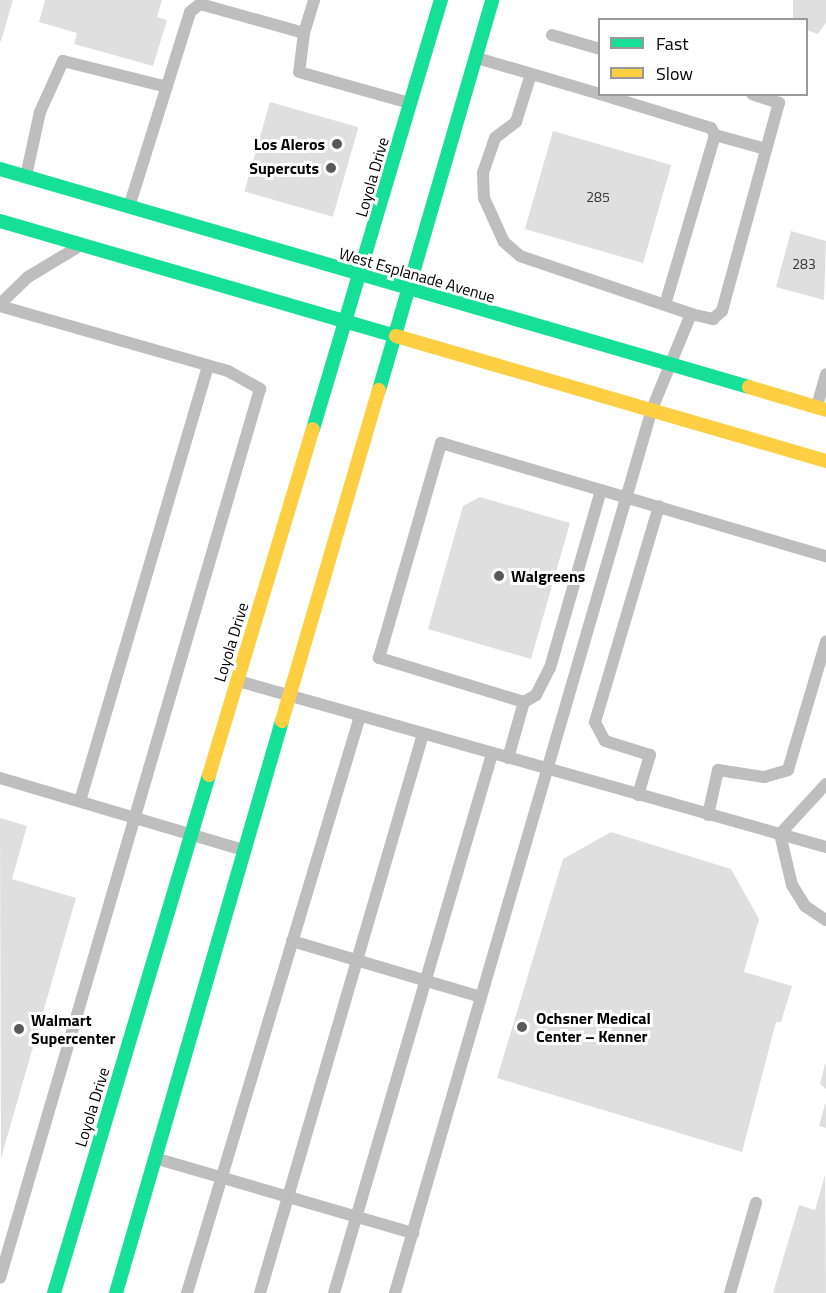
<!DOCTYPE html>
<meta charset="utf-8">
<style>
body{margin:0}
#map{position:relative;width:826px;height:1293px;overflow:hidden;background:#fff;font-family:"Titillium Web",sans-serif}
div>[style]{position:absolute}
.building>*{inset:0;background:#dfdfdf;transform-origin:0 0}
.lane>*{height:12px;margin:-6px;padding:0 6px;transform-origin:6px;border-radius:6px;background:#bebebe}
.fast>*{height:14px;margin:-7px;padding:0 7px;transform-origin:7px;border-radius:7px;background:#16e098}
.slow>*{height:14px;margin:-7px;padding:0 7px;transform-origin:7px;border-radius:7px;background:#ffcf43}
.dots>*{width:16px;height:16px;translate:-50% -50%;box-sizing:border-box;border:3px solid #fff;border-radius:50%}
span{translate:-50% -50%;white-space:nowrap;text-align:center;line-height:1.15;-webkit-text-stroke:6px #fff;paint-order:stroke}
.number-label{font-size:14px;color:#383838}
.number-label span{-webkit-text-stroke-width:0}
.poi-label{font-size:16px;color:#000;font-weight:700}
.right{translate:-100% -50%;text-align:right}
.left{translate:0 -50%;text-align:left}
.street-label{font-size:16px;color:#000}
.legend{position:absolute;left:598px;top:18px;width:210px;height:78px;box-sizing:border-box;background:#fff;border:2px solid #999;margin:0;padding:8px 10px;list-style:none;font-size:18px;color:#000}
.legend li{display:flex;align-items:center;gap:12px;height:30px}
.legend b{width:30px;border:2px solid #999}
</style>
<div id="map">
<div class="building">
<i style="clip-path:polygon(0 0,13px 0,1px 41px,0 41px)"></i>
<i style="clip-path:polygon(45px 0,162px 0,157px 17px,167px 20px,153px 66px,74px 44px,77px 33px,39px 22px)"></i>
<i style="clip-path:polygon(793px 0,826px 0,826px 23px,818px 34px,806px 30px,806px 20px,793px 20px)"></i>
<i style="left:270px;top:102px;width:92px;height:93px;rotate:16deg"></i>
<i style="left:553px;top:131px;width:123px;height:102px;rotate:16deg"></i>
<i style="clip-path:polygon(791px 231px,826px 241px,824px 300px,776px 287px)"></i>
<i style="clip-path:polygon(480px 497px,570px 523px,531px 659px,428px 629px,463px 506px)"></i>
<i style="clip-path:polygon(0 818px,27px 826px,12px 879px,76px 898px,1px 1158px)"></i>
<i style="clip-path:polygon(611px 832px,731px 869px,759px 919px,744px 972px,792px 986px,781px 1022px,776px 1022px,742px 1152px,497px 1078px,563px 859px)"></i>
<i style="clip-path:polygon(825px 1064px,826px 1064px,826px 1089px,820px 1084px)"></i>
<i style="clip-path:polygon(825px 1104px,826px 1104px,826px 1128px,819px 1126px)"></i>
<i style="clip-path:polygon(825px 1175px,826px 1293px,773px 1293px,799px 1205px,815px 1210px)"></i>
</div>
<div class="lane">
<i style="left:304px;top:33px;width:39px;rotate:97deg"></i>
<i style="left:299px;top:72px;width:114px;rotate:15.7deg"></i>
<i style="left:552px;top:35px;width:50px;rotate:16.3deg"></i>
<i style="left:477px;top:58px;width:128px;rotate:16.3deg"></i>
<i style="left:531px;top:74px;width:50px;rotate:107.4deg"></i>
<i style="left:516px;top:122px;width:26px;rotate:143deg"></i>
<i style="left:495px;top:138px;width:36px;rotate:109deg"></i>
<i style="left:483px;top:172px;width:26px;rotate:88deg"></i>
<i style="left:484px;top:198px;width:48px;rotate:65.6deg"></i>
<i style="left:504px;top:242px;width:21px;rotate:41deg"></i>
<i style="left:520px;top:256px;width:181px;rotate:18.7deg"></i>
<i style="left:600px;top:94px;width:116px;rotate:17deg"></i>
<i style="left:711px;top:128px;width:8px;rotate:60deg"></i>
<i style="left:715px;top:135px;width:177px;rotate:106.4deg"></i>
<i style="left:715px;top:135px;width:53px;rotate:15.4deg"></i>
<i style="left:26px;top:176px;width:66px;rotate:-77.7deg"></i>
<i style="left:40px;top:112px;width:56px;rotate:-65.7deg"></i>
<i style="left:63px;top:61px;width:107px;rotate:14deg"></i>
<i style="left:129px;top:207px;width:204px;rotate:-72.6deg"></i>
<i style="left:190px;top:12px;width:13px;rotate:-39deg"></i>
<i style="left:200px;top:4px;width:108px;rotate:15.6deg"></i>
<i style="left:304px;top:33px;width:34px;rotate:-73deg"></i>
<i style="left:0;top:304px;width:39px;rotate:-44deg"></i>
<i style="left:28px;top:277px;width:56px;rotate:-31.1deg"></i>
<i style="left:0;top:306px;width:237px;rotate:15.9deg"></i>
<i style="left:228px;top:371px;width:37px;rotate:29deg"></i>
<i style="left:260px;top:389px;width:926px;rotate:106.3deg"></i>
<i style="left:817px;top:406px;width:33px;rotate:-74deg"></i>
<i style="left:238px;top:681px;width:611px;rotate:15.77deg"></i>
<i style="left:524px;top:702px;width:14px;rotate:-30deg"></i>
<i style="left:536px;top:695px;width:30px;rotate:-63deg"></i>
<i style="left:550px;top:668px;width:185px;rotate:-74deg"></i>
<i style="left:508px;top:758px;width:58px;rotate:-74.1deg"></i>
<i style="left:524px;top:702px;width:152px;rotate:-163.1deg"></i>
<i style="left:379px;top:658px;width:224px;rotate:-73.9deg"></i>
<i style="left:441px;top:443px;width:401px;rotate:16.4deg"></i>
<i style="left:0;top:778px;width:253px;rotate:16.5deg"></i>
<i style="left:826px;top:784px;width:68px;rotate:132.6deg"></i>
<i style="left:780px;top:834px;width:52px;rotate:76.8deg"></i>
<i style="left:792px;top:885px;width:25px;rotate:58deg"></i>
<i style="left:805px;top:906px;width:25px;rotate:34deg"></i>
<i style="left:638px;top:795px;width:42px;rotate:-73.3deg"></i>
<i style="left:650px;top:755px;width:47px;rotate:-162.7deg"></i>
<i style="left:605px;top:741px;width:21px;rotate:-118deg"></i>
<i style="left:595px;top:722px;width:225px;rotate:-73.5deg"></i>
<i style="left:80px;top:801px;width:453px;rotate:-73.6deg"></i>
<i style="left:708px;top:815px;width:46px;rotate:-77.5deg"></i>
<i style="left:718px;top:770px;width:47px;rotate:8.7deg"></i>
<i style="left:764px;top:777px;width:25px;rotate:-16deg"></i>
<i style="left:788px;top:770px;width:134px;rotate:-73.5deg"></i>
<i style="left:292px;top:941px;width:197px;rotate:16.5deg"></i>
<i style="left:158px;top:1159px;width:266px;rotate:16.2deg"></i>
<i style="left:187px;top:1293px;width:602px;rotate:-73.31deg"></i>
<i style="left:260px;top:1293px;width:582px;rotate:-73.74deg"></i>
<i style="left:334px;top:1293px;width:562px;rotate:-73.66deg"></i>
<i style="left:395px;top:1293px;width:921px;rotate:-73.79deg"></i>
<i style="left:652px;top:409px;width:103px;rotate:-67.7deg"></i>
<i style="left:691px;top:314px;width:23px;rotate:13deg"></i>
<i style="left:713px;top:319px;width:12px;rotate:-42deg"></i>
<i style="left:722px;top:311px;width:216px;rotate:-74.7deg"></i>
<i style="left:779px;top:103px;width:28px;rotate:-162deg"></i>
<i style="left:730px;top:1293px;width:94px;rotate:-73.9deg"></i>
</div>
<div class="fast">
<i style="left:0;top:169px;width:780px;rotate:16.23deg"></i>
<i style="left:0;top:221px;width:412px;rotate:16.2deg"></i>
<i style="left:379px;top:390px;width:406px;rotate:-73.8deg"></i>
<i style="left:313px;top:429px;width:448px;rotate:-73.4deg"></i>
<i style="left:54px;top:1293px;width:541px;rotate:-73.34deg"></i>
<i style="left:116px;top:1293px;width:596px;rotate:-73.82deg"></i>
</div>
<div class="slow">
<i style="left:396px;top:336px;width:448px;rotate:16.2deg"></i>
<i style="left:749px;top:387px;width:80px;rotate:16.6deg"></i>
<i style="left:282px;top:721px;width:345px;rotate:-73.7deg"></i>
<i style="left:209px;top:775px;width:361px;rotate:-73.3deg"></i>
</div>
<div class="dots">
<i style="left:337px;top:144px;background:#595959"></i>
<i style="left:331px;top:168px;background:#595959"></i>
<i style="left:499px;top:576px;background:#595959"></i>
<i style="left:522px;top:1027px;background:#595959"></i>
<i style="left:19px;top:1029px;background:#595959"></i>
</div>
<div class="number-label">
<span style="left:598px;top:197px">285</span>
<span style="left:804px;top:264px">283</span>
</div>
<div class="poi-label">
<span class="right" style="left:325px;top:144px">Los Aleros</span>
<span class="right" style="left:319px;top:168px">Supercuts</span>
<span class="left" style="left:511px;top:576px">Walgreens</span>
<span class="left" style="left:536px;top:1027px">Ochsner Medical<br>Center – Kenner</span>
<span class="left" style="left:31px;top:1029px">Walmart<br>Supercenter</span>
</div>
<div class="street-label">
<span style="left:372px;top:177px;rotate:-74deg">Loyola Drive</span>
<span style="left:417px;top:275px;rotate:16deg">West Esplanade Avenue</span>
<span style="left:231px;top:642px;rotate:-73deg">Loyola Drive</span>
<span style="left:92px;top:1107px;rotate:-73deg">Loyola Drive</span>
</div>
<ul class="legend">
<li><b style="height:8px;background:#16e098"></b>Fast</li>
<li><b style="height:8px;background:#ffcf43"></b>Slow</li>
</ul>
</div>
